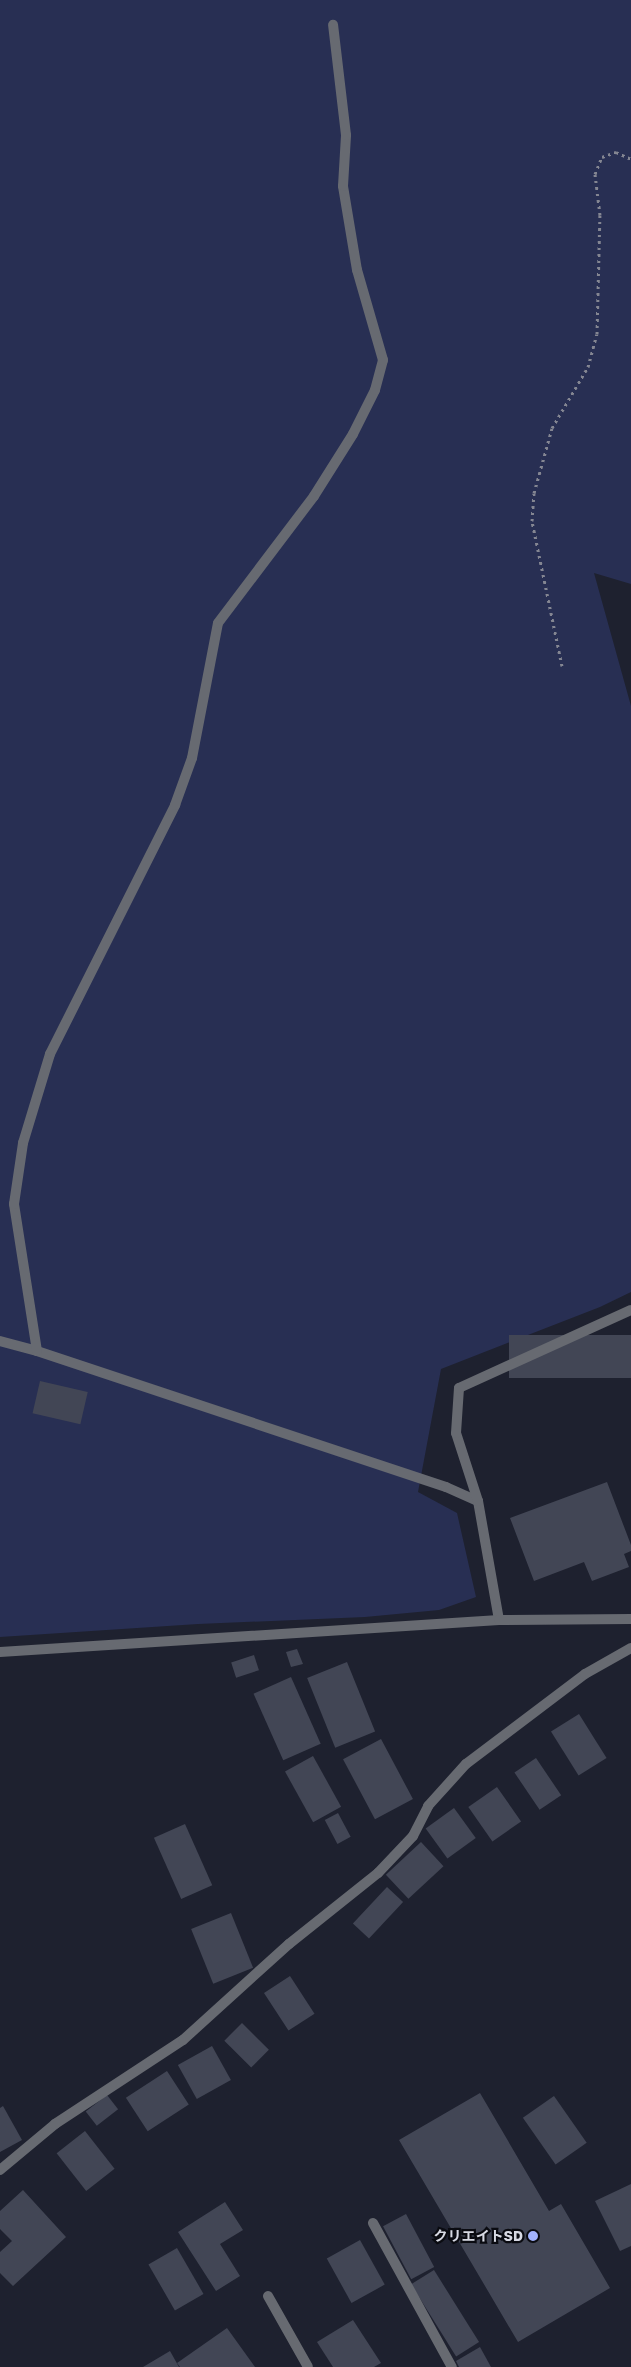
<!DOCTYPE html>
<meta charset="utf-8">
<style>
body{margin:0}
#map{position:relative;width:631px;height:2367px;overflow:hidden;background:#1e212f;font-family:"Golos Text","Noto Sans JP",sans-serif}
div>[style]{position:absolute}
.green>*{inset:0;background:#282f53}
.building>*{inset:0;background:#424655;transform-origin:0 0}
.path>*{height:3px;margin-top:-1.5px;transform-origin:0;background:repeating-linear-gradient(90deg,#848692 0 2.5px,transparent 0 6.5px)}
.lane>*{height:10px;margin:-5px;padding:0 5px;transform-origin:5px;border-radius:5px;background:#676a71}
.street>*{height:10px;margin:-5px;padding:0 5px;transform-origin:5px;border-radius:5px;background:#676a71}
.dots>*{width:14px;height:14px;translate:-50% -50%;box-sizing:border-box;border:2px solid #0a0b11;border-radius:50%}
span{translate:-50% -50%;white-space:nowrap;text-align:center;line-height:1.15;-webkit-text-stroke:4.5px #0a0b11;paint-order:stroke}
.poi-label{font-size:14px;color:#d7d9e3;font-weight:700}
.right{translate:-100% -50%;text-align:right}
</style>
<div id="map">
<div class="green">
<i style="clip-path:polygon(0 0,631px 0,631px 584px,594px 573px,631px 706px,631px 1292px,600px 1307px,441px 1369px,418px 1492px,457px 1513px,476px 1597px,439px 1610px,365px 1617px,198px 1624px,0 1637px)"></i>
</div>
<div class="building">
<i style="left:631px;top:1335px;width:43px;height:122px;rotate:90deg"></i>
<i style="left:40px;top:1381px;width:49px;height:33px;rotate:13deg"></i>
<i style="clip-path:polygon(607px 1482px,631px 1545px,631px 1551px,624px 1554px,629px 1567px,592px 1581px,584px 1562px,534px 1581px,510px 1518px)"></i>
<i style="clip-path:polygon(297px 1649px,303px 1664px,291px 1667px,286px 1652px)"></i>
<i style="left:254px;top:1655px;width:16px;height:24px;rotate:72deg"></i>
<i style="left:347px;top:1662px;width:75px;height:43px;rotate:68deg"></i>
<i style="left:291px;top:1677px;width:73px;height:41px;rotate:66deg"></i>
<i style="left:579px;top:1714px;width:52px;height:33px;rotate:58deg"></i>
<i style="left:381px;top:1739px;width:68px;height:43px;rotate:62deg"></i>
<i style="left:313px;top:1756px;width:58px;height:32px;rotate:61deg"></i>
<i style="left:536px;top:1758px;width:45px;height:26px;rotate:56deg"></i>
<i style="left:497px;top:1787px;width:42px;height:35px;rotate:55deg"></i>
<i style="left:454px;top:1808px;width:37px;height:35px;rotate:54deg"></i>
<i style="left:338px;top:1813px;width:27px;height:15px;rotate:62deg"></i>
<i style="left:185px;top:1824px;width:67px;height:34px;rotate:66deg"></i>
<i style="left:421px;top:1842px;width:33px;height:48px;rotate:47deg"></i>
<i style="left:387px;top:1887px;width:22px;height:50px;rotate:43deg"></i>
<i style="left:231px;top:1913px;width:59px;height:43px;rotate:68deg"></i>
<i style="left:290px;top:1976px;width:45px;height:31px;rotate:57deg"></i>
<i style="left:242px;top:2023px;width:38px;height:25px;rotate:45deg"></i>
<i style="left:212px;top:2046px;width:39px;height:39px;rotate:61deg"></i>
<i style="left:167px;top:2071px;width:40px;height:49px;rotate:57deg"></i>
<i style="clip-path:polygon(480px 2093px,549px 2211px,561px 2204px,610px 2288px,518px 2342px,399px 2140px)"></i>
<i style="left:107px;top:2095px;width:18px;height:27px;rotate:52deg"></i>
<i style="left:554px;top:2096px;width:57px;height:38px;rotate:55deg"></i>
<i style="clip-path:polygon(3px 2106px,22px 2140px,0 2152px,0 2108px)"></i>
<i style="left:85px;top:2131px;width:48px;height:36px;rotate:52deg"></i>
<i style="clip-path:polygon(631px 2184px,631px 2246px,620px 2251px,595px 2201px)"></i>
<i style="clip-path:polygon(23px 2190px,66px 2237px,13px 2286px,0 2273px,0 2252px,12px 2241px,0 2229px,0 2211px)"></i>
<i style="clip-path:polygon(225px 2202px,243px 2230px,220px 2244px,240px 2276px,216px 2291px,178px 2232px)"></i>
<i style="left:406px;top:2214px;width:60px;height:26px;rotate:62deg"></i>
<i style="left:360px;top:2240px;width:51px;height:38px;rotate:61deg"></i>
<i style="left:177px;top:2248px;width:53px;height:33px;rotate:60deg"></i>
<i style="left:434px;top:2270px;width:85px;height:27px;rotate:58deg"></i>
<i style="clip-path:polygon(353px 2320px,381px 2363px,374px 2367px,333px 2367px,317px 2342px)"></i>
<i style="clip-path:polygon(227px 2328px,255px 2367px,180px 2367px,177px 2363px)"></i>
<i style="clip-path:polygon(480px 2347px,491px 2367px,459px 2367px,456px 2361px)"></i>
<i style="clip-path:polygon(170px 2351px,179px 2367px,143px 2367px)"></i>
</div>
<div class="path">
<i style="left:562px;top:666px;width:148px;rotate:-101.7deg"></i>
<i style="left:532px;top:521px;width:28px;rotate:-86deg"></i>
<i style="left:534px;top:493px;width:67px;rotate:-74.5deg"></i>
<i style="left:552px;top:428px;width:71px;rotate:-59.5deg"></i>
<i style="left:588px;top:367px;width:34px;rotate:-75deg"></i>
<i style="left:597px;top:334px;width:119px;rotate:-88.6deg"></i>
<i style="left:600px;top:215px;width:41px;rotate:-97deg"></i>
<i style="left:595px;top:174px;width:18px;rotate:-68deg"></i>
<i style="left:602px;top:157px;width:15px;rotate:-20deg"></i>
<i style="left:616px;top:152px;width:17px;rotate:25deg"></i>
</div>
<div class="lane">
<i style="left:0;top:1341px;width:38px;rotate:15deg"></i>
<i style="left:37px;top:1351px;width:431px;rotate:18.4deg"></i>
<i style="left:446px;top:1487px;width:35px;rotate:24deg"></i>
<i style="left:37px;top:1351px;width:149px;rotate:-98.9deg"></i>
<i style="left:14px;top:1204px;width:62px;rotate:-81.6deg"></i>
<i style="left:23px;top:1143px;width:93px;rotate:-73.1deg"></i>
<i style="left:50px;top:1054px;width:279px;rotate:-63.3deg"></i>
<i style="left:175px;top:805px;width:50px;rotate:-70.1deg"></i>
<i style="left:192px;top:758px;width:137px;rotate:-79.1deg"></i>
<i style="left:218px;top:623px;width:159px;rotate:-52.9deg"></i>
<i style="left:314px;top:496px;width:73px;rotate:-57.8deg"></i>
<i style="left:353px;top:434px;width:49px;rotate:-63.4deg"></i>
<i style="left:375px;top:390px;width:31px;rotate:-75deg"></i>
<i style="left:383px;top:360px;width:94px;rotate:-106.1deg"></i>
<i style="left:357px;top:270px;width:85px;rotate:-99.5deg"></i>
<i style="left:343px;top:186px;width:51px;rotate:-86.6deg"></i>
<i style="left:346px;top:135px;width:111px;rotate:-96.7deg"></i>
<i style="left:0;top:2170px;width:72px;rotate:-39.9deg"></i>
<i style="left:55px;top:2124px;width:153px;rotate:-33.3deg"></i>
<i style="left:183px;top:2040px;width:143px;rotate:-42.2deg"></i>
<i style="left:289px;top:1944px;width:114px;rotate:-38.6deg"></i>
<i style="left:378px;top:1873px;width:51px;rotate:-46.6deg"></i>
<i style="left:413px;top:1836px;width:34px;rotate:-63deg"></i>
<i style="left:428px;top:1806px;width:57px;rotate:-47.9deg"></i>
<i style="left:466px;top:1764px;width:149px;rotate:-37.1deg"></i>
<i style="left:585px;top:1674px;width:53px;rotate:-29.5deg"></i>
<i style="left:373px;top:2223px;width:164px;rotate:61.3deg"></i>
<i style="left:268px;top:2296px;width:81px;rotate:60.6deg"></i>
</div>
<div class="street">
<i style="left:499px;top:1620px;width:121px;rotate:-100deg"></i>
<i style="left:478px;top:1501px;width:71px;rotate:-107.9deg"></i>
<i style="left:456px;top:1433px;width:45px;rotate:-86.2deg"></i>
<i style="left:459px;top:1388px;width:189px;rotate:-24.4deg"></i>
<i style="left:0;top:1652px;width:500px;rotate:-3.67deg"></i>
<i style="left:499px;top:1620px;width:132px;rotate:-0.4deg"></i>
</div>
<div class="dots">
<i style="left:533px;top:2236px;background:#a2b2fd"></i>
</div>
<div class="poi-label">
<span class="right" style="left:523px;top:2236px">クリエイトSD</span>
</div>
</div>
